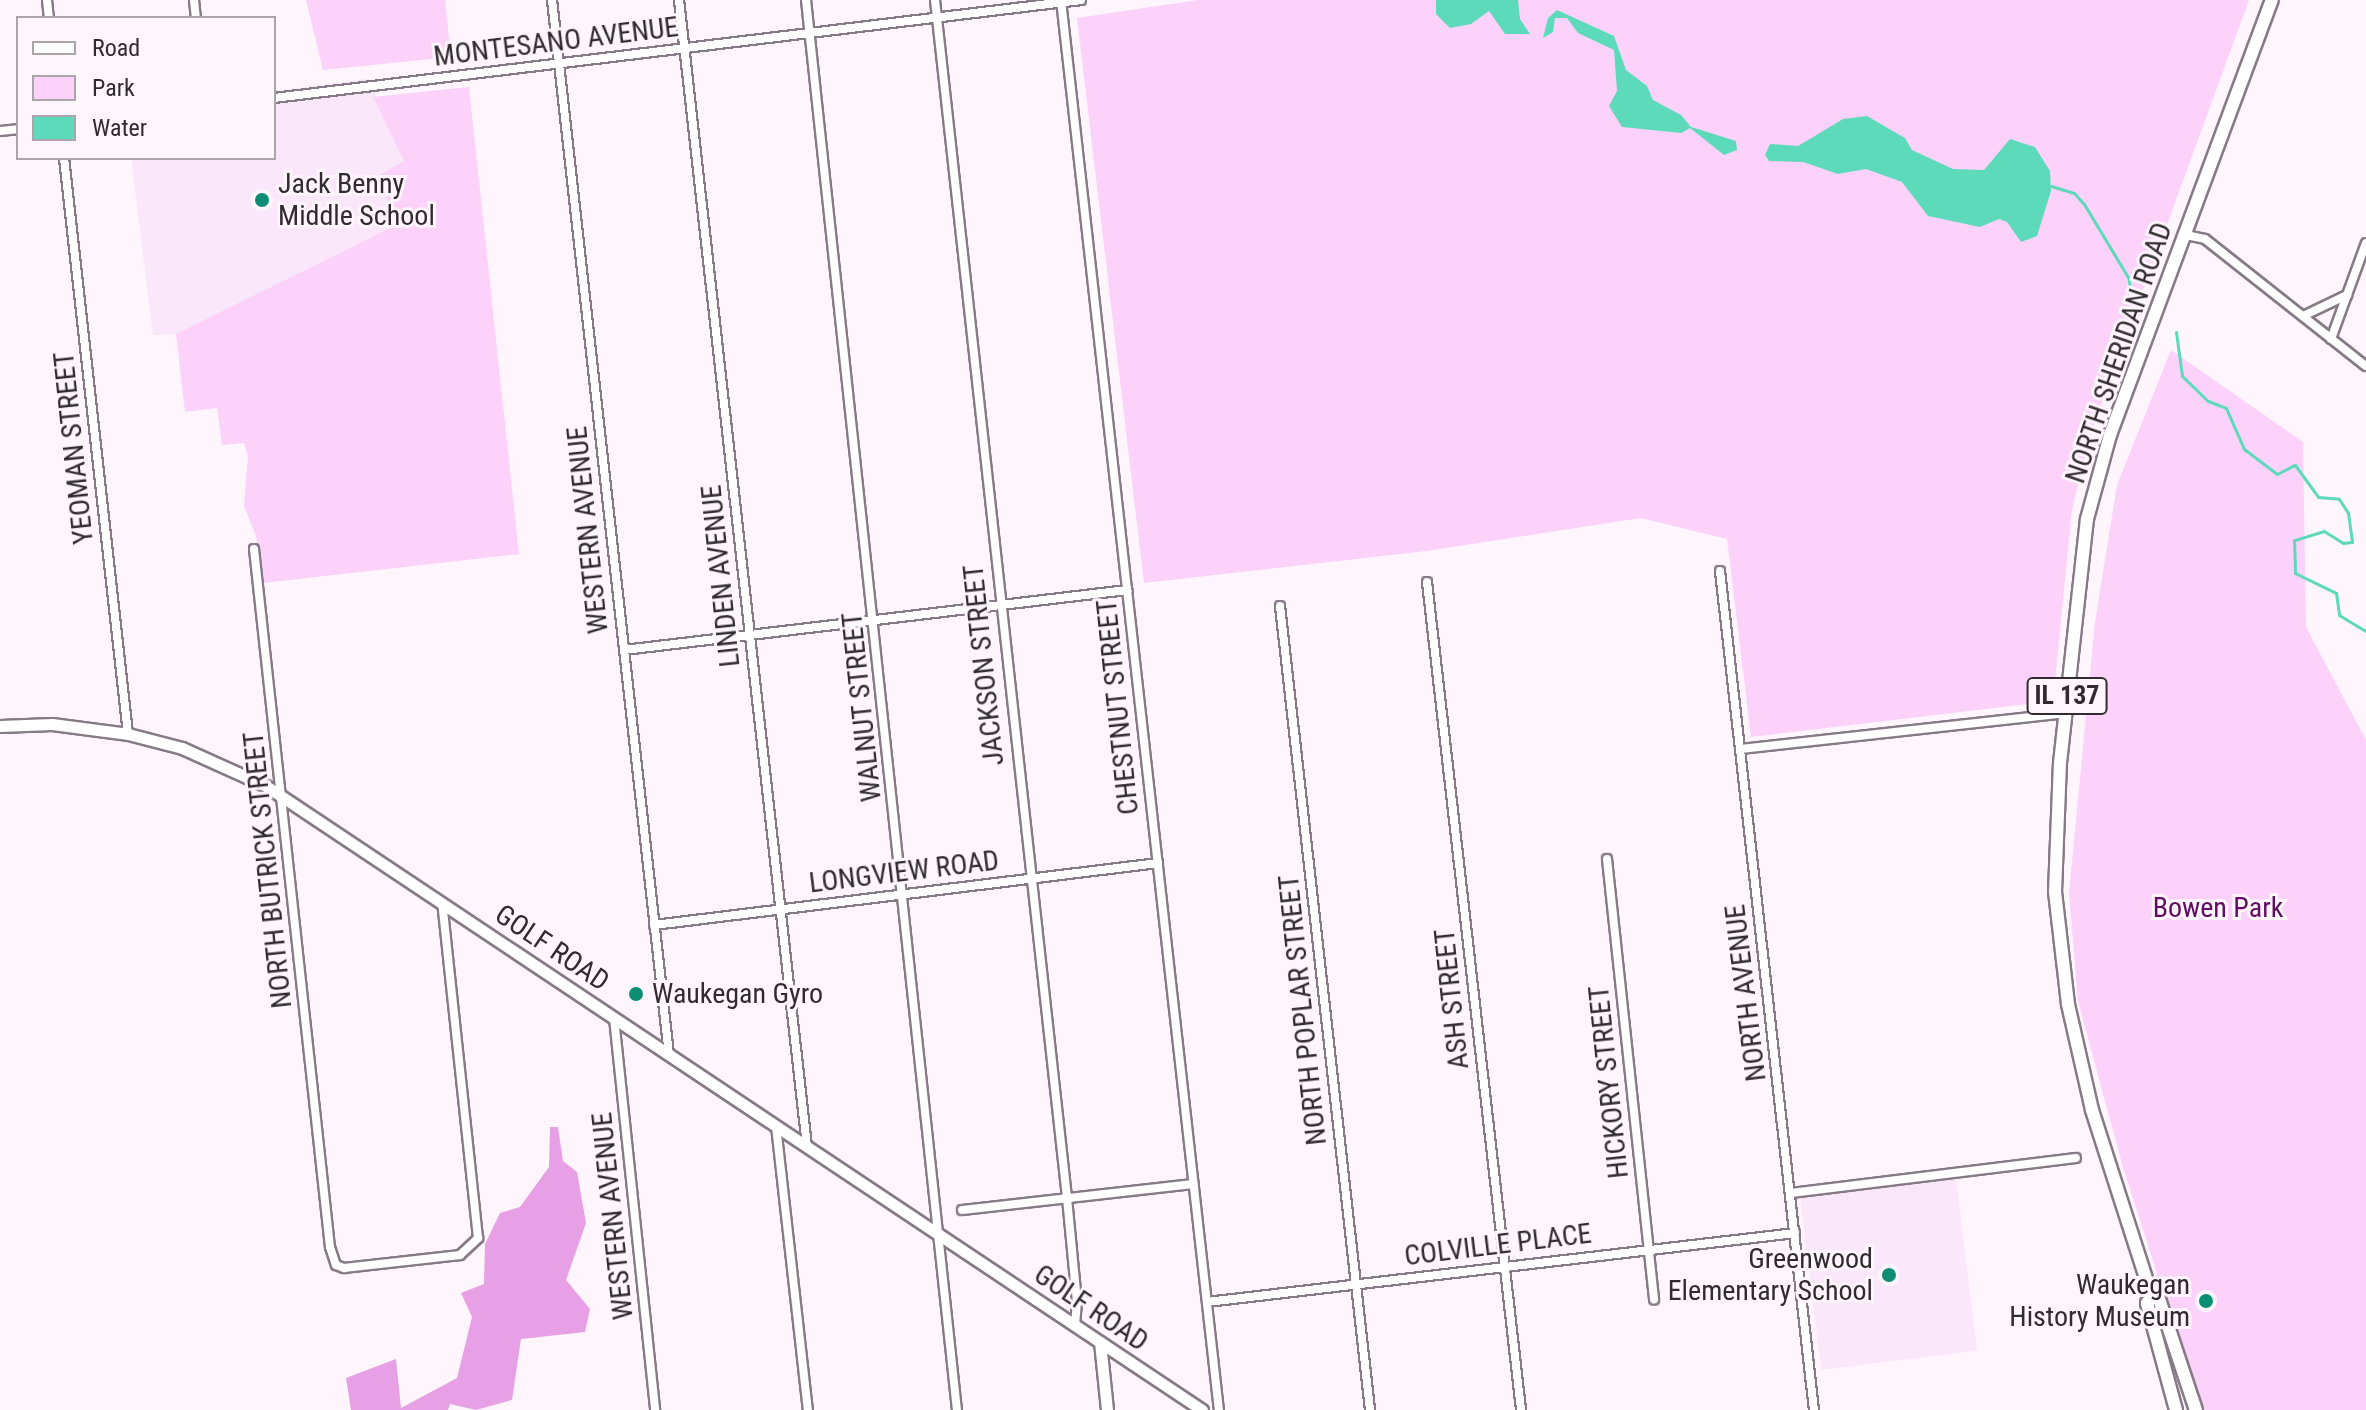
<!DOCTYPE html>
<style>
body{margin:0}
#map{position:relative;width:2366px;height:1410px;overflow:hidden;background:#fef5fd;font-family:"Roboto Condensed",sans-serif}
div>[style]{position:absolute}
.built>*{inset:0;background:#fbe7fa;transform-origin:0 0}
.green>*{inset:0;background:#fcd2fa}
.forest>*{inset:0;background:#e7a0e5}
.water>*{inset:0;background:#5cdab9}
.stream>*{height:3px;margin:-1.5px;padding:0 1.5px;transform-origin:1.5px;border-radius:1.5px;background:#5cdab9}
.roads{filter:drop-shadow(2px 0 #867a86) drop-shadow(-2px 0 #867a86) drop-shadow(0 2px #867a86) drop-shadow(0 -2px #867a86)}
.street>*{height:8px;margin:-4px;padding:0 4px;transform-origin:4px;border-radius:4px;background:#fff}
.secondary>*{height:11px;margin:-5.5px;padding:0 5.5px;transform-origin:5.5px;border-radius:5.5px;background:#fff}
.primary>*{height:12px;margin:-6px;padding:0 6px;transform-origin:6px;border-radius:6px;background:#fff}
.dots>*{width:22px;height:22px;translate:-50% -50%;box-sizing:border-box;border:4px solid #fef5fd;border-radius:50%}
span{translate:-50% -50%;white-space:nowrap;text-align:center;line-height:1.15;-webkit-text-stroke:6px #fef5fd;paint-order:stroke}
.shield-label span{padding:2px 6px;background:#fef5fd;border:2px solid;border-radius:6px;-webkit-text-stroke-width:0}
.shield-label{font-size:26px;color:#312b30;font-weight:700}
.street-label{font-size:28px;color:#312b30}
.poi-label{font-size:28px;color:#312b30}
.left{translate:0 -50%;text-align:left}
.right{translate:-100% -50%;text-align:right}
.park-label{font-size:28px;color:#610b62}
.legend{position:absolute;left:16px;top:16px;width:260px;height:144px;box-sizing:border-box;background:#fef5fd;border:2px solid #aca4ab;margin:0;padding:10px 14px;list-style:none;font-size:24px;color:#312b30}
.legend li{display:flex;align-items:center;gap:16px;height:40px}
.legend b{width:40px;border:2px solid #aca4ab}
</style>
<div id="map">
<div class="built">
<i style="clip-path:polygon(368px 79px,404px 162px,400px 223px,176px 334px,153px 335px,131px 158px,274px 158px,274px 91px)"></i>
<i style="left:1956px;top:1179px;width:173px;height:157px;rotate:83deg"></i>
</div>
<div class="green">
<i style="clip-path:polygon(306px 0,445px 0,451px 57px,323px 70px)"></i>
<i style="clip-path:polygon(1198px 0,2249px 0,2091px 433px,2072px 510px,2053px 701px,1751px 737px,1727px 539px,1641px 518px,1426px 551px,1144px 583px,1077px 18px)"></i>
<i style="clip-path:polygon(469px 87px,519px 554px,263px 583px,256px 536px,244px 506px,248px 456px,244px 443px,222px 445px,217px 408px,185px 412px,176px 334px,400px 223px,376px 177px,404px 161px,373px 97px)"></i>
<i style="clip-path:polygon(2171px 350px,2303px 442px,2306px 627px,2366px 740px,2366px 1410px,2201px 1410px,2122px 1164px,2078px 1001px,2069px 893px,2095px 622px,2117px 485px)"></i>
</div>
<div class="forest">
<i style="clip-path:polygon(550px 1127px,558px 1127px,563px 1161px,577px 1172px,586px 1223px,566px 1280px,590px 1309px,585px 1332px,521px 1339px,512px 1400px,476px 1410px,450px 1404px,448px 1410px,351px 1410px,346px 1378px,396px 1359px,401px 1408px,457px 1378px,472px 1317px,461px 1293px,484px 1284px,485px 1244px,500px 1213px,520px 1207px,549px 1167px)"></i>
</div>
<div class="water">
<i style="clip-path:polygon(1436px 0,1518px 0,1520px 19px,1530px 34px,1505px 34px,1489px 11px,1471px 24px,1450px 28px,1436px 14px)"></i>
<i style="clip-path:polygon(1557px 10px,1614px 36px,1626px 70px,1647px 86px,1653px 100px,1681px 115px,1691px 127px,1736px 141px,1737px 150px,1724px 155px,1690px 128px,1681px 133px,1622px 127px,1609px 106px,1617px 91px,1614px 50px,1578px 33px,1567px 18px,1555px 18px,1553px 32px,1543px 38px,1548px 18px)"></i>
<i style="clip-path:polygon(1867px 116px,1905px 138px,1912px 150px,1953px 169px,1984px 170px,2010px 139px,2035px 147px,2050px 171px,2051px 191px,2037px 236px,2021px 242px,2007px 222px,1999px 219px,1980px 227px,1928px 216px,1902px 182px,1866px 169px,1838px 174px,1803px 162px,1769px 161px,1765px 155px,1770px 144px,1798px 146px,1843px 119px)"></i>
</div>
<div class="stream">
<i style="left:2051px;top:186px;width:24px;rotate:17deg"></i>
<i style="left:2074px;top:193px;width:15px;rotate:48deg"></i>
<i style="left:2084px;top:204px;width:87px;rotate:59deg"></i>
<i style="left:2129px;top:279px;width:23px;rotate:88deg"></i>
<i style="left:2130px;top:302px;width:6px;rotate:39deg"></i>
<i style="left:2176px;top:332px;width:44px;rotate:82.2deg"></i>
<i style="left:2182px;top:376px;width:36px;rotate:44deg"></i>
<i style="left:2208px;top:401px;width:19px;rotate:21deg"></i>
<i style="left:2226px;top:408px;width:45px;rotate:66.3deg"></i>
<i style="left:2244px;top:449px;width:41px;rotate:37.1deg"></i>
<i style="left:2277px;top:474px;width:20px;rotate:-27deg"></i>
<i style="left:2295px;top:465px;width:39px;rotate:54deg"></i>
<i style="left:2318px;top:497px;width:21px;rotate:5deg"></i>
<i style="left:2339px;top:499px;width:17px;rotate:57deg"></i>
<i style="left:2348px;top:513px;width:29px;rotate:82deg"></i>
<i style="left:2352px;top:542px;width:9px;rotate:174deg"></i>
<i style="left:2343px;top:543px;width:22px;rotate:-148deg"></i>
<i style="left:2324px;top:531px;width:31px;rotate:163deg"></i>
<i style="left:2294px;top:540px;width:33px;rotate:88deg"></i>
<i style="left:2295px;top:573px;width:46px;rotate:26deg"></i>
<i style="left:2336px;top:593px;width:22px;rotate:82deg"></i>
<i style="left:2339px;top:615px;width:31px;rotate:31deg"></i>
</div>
<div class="roads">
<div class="street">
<i style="left:47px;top:0;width:18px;rotate:84deg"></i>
<i style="left:194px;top:0;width:18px;rotate:84deg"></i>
<i style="left:552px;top:0;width:1061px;rotate:83.67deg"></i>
<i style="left:679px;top:0;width:1154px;rotate:83.63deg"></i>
<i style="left:806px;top:0;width:1418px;rotate:83.89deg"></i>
<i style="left:935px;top:0;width:1205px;rotate:83.71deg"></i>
<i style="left:1067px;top:1198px;width:104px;rotate:84.5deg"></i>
<i style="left:1077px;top:1302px;width:24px;rotate:95deg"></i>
<i style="left:1061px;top:0;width:1419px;rotate:83.61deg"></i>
<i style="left:274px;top:98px;width:813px;rotate:-6.92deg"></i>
<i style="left:0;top:131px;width:18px;rotate:-6deg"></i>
<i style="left:64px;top:158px;width:580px;rotate:83.66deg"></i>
<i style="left:2186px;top:235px;width:19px;rotate:12deg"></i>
<i style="left:2205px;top:239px;width:205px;rotate:38.3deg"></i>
<i style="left:2303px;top:316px;width:49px;rotate:-25.5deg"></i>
<i style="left:2331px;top:339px;width:102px;rotate:-70deg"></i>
<i style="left:254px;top:549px;width:702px;rotate:83.79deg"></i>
<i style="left:330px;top:1247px;width:19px;rotate:72deg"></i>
<i style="left:336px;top:1265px;width:9px;rotate:21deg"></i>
<i style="left:344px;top:1268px;width:117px;rotate:-6.4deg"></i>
<i style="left:460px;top:1255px;width:25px;rotate:-43deg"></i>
<i style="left:478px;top:1238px;width:337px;rotate:-96.1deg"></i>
<i style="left:1720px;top:571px;width:844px;rotate:83.61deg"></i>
<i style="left:1427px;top:582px;width:833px;rotate:83.52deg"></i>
<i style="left:1280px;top:606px;width:809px;rotate:83.61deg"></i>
<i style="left:624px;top:650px;width:507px;rotate:-6.8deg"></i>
<i style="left:1740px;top:749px;width:327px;rotate:-6.3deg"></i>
<i style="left:1607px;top:859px;width:443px;rotate:83.9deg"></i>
<i style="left:654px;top:925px;width:508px;rotate:-7.01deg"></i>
<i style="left:614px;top:1018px;width:394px;rotate:84deg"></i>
<i style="left:776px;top:1126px;width:286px;rotate:83.6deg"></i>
<i style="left:1791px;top:1193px;width:287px;rotate:-7deg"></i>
<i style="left:962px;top:1210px;width:233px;rotate:-6.4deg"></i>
<i style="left:1207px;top:1302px;width:592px;rotate:-6.69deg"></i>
</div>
<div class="secondary">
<i style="left:0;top:726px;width:52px;rotate:-2.2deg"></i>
<i style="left:52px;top:724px;width:77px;rotate:7.5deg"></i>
<i style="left:128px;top:734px;width:56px;rotate:14.5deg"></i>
<i style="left:182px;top:748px;width:92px;rotate:24.3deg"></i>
<i style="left:266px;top:786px;width:1125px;rotate:33.69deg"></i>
<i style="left:1100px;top:1342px;width:68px;rotate:84.1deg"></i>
</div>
<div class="primary">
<i style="left:2152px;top:1297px;width:7px;rotate:16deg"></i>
<i style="left:2159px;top:1299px;width:117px;rotate:71.6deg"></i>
<i style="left:2176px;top:1410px;width:111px;rotate:-105.2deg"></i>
<i style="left:2147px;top:1303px;width:8px;rotate:-50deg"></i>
<i style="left:2152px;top:1297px;width:196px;rotate:-107.8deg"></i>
<i style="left:2092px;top:1110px;width:109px;rotate:-102.8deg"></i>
<i style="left:2068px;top:1004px;width:113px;rotate:-96.6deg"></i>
<i style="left:2055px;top:892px;width:129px;rotate:-87.8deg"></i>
<i style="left:2060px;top:763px;width:245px;rotate:-83.7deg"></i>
<i style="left:2087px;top:519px;width:87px;rotate:-74.7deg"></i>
<i style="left:2110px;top:435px;width:464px;rotate:-69.6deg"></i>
</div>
</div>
<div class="dots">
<i style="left:262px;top:200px;background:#0d8d73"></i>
<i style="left:636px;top:994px;background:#0d8d73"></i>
<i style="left:1889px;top:1275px;background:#0d8d73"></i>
<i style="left:2206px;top:1301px;background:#0d8d73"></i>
</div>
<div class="shield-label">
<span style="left:2067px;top:696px">IL 137</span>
</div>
<div class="street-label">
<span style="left:556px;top:42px;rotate:-7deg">MONTESANO AVENUE</span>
<span style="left:2119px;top:353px;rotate:-71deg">NORTH SHERIDAN ROAD</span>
<span style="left:74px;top:448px;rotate:-96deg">YEOMAN STREET</span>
<span style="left:588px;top:530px;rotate:-96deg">WESTERN AVENUE</span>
<span style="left:721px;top:576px;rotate:-96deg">LINDEN AVENUE</span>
<span style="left:984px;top:665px;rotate:-96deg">JACKSON STREET</span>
<span style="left:862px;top:707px;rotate:-96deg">WALNUT STREET</span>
<span style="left:1118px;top:707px;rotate:-96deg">CHESTNUT STREET</span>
<span style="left:268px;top:870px;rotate:-96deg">NORTH BUTRICK STREET</span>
<span style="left:904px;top:872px;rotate:-7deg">LONGVIEW ROAD</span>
<span style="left:552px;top:948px;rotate:34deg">GOLF ROAD</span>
<span style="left:1746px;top:993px;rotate:-97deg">NORTH AVENUE</span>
<span style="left:1452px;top:999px;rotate:-96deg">ASH STREET</span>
<span style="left:1303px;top:1010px;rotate:-96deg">NORTH POPLAR STREET</span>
<span style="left:1609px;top:1082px;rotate:-96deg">HICKORY STREET</span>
<span style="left:613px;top:1216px;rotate:-96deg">WESTERN AVENUE</span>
<span style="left:1498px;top:1245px;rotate:-7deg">COLVILLE PLACE</span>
<span style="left:1091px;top:1308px;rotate:34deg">GOLF ROAD</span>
</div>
<div class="poi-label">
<span class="left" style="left:278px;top:200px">Jack Benny<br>Middle School</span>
<span class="left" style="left:652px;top:994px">Waukegan Gyro</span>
<span class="right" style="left:1873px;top:1275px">Greenwood<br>Elementary School</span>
<span class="right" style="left:2190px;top:1301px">Waukegan<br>History Museum</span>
</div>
<div class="park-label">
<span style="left:2218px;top:908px">Bowen Park</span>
</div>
<ul class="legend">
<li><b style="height:10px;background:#fff"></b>Road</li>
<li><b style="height:22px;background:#fcd2fa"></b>Park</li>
<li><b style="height:22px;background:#5cdab9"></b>Water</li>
</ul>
</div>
